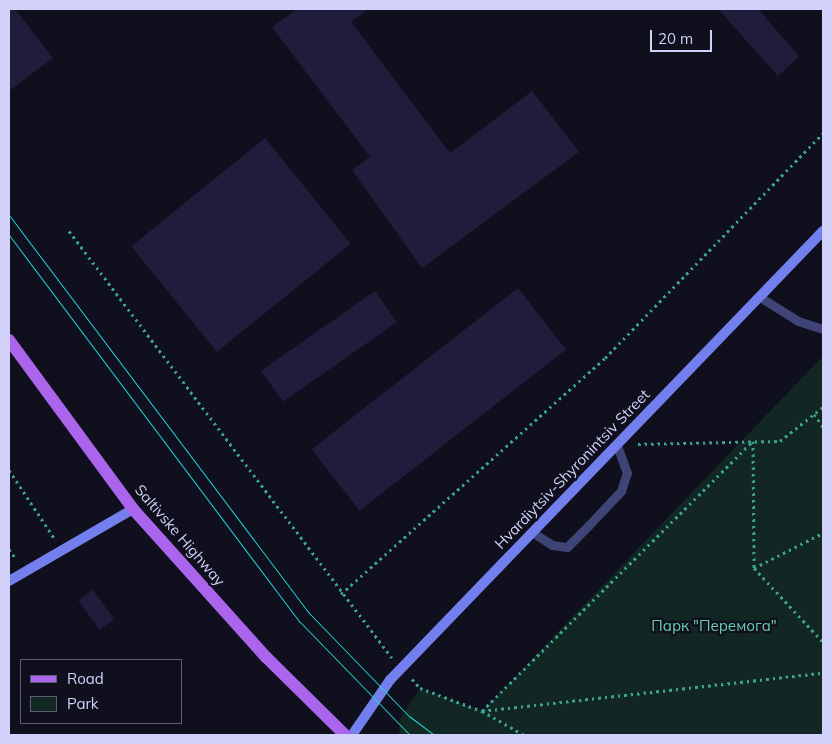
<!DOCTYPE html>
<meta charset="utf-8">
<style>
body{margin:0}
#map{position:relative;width:832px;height:744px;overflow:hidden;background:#0f0f1d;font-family:Mulish,sans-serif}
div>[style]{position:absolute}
.green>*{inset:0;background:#122723}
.building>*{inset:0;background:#201d3c;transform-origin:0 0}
.path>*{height:3px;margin-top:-1.5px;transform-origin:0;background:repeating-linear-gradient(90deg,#3ca290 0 2.5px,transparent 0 6.5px)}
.lane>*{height:9px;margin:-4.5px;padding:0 4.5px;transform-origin:4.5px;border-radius:4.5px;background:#3f4477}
.secondary>*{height:10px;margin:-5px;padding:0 5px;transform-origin:5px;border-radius:5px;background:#737fed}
.primary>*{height:12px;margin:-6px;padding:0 6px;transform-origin:6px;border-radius:6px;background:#aa65ec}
.tram>*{height:1px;margin:-0.5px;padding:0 0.5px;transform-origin:0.5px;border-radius:0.5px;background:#1bdbd7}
span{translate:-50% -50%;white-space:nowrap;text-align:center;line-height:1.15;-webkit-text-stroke:4.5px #0f0f1d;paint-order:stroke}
.street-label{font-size:15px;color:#d1d1f9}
.park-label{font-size:15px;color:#66cfa9}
.frame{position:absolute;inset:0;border:10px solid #d1d1f9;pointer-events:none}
.legend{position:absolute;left:20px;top:659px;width:162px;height:65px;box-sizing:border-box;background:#0f0f1d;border:1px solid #5d5d75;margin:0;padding:6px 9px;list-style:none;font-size:15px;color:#d1d1f9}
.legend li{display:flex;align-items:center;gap:10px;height:25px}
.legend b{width:25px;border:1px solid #5d5d75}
.scale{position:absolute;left:650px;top:30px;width:62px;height:22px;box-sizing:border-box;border:2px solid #d1d1f9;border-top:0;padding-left:6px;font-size:15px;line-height:18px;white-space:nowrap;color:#d1d1f9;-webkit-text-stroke:4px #0f0f1d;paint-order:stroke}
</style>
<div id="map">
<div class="green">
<i style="clip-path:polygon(823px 356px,823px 735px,399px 735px,400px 719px,420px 688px,482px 711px)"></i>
</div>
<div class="building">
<i style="clip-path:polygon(9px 9px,15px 9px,53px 58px,9px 91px)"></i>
<i style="clip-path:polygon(297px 9px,368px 9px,351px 22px,450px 153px,532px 91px,579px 152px,422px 268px,352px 170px,370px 157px,272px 27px)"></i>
<i style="clip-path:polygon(718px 9px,758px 9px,799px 56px,778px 76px)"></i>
<i style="left:265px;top:138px;width:136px;height:172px;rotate:51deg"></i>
<i style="left:518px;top:288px;width:78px;height:262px;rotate:52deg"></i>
<i style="left:375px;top:291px;width:38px;height:139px;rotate:55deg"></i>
<i style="left:93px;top:590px;width:36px;height:18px;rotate:54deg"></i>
</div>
<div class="path">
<i style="left:69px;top:231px;width:535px;rotate:52.89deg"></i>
<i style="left:814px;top:414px;width:16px;rotate:55deg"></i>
<i style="left:753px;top:441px;width:127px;rotate:89.5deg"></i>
<i style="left:754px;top:568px;width:77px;rotate:-26.9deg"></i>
<i style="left:638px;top:444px;width:142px;rotate:-1.2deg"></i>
<i style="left:780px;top:441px;width:55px;rotate:-38.3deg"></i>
<i style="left:9px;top:470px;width:82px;rotate:56.5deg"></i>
<i style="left:9px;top:549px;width:12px;rotate:55deg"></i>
<i style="left:754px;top:568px;width:101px;rotate:47deg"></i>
<i style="left:341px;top:594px;width:354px;rotate:-41.8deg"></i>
<i style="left:605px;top:358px;width:313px;rotate:-45.9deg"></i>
<i style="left:412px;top:679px;width:12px;rotate:48deg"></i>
<i style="left:420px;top:688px;width:66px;rotate:20.4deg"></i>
<i style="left:482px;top:711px;width:48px;rotate:29.7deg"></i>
<i style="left:482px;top:711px;width:383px;rotate:-44.9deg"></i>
<i style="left:482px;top:711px;width:343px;rotate:-6.4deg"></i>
</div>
<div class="lane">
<i style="left:760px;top:297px;width:45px;rotate:32.3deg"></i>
<i style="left:798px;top:321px;width:26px;rotate:18deg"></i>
<i style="left:532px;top:532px;width:24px;rotate:33deg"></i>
<i style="left:552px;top:545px;width:15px;rotate:8deg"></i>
<i style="left:567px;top:547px;width:30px;rotate:-45deg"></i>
<i style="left:588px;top:526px;width:48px;rotate:-46.7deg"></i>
<i style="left:621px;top:491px;width:19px;rotate:-72deg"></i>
<i style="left:627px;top:473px;width:30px;rotate:-110deg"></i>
</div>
<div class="secondary">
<i style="left:9px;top:581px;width:143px;rotate:-30.1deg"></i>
<i style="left:352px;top:735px;width:67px;rotate:-55.4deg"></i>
<i style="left:390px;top:680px;width:624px;rotate:-46.04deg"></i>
</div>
<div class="primary">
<i style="left:9px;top:340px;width:210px;rotate:53.7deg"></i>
<i style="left:133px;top:509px;width:199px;rotate:48.1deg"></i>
<i style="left:266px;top:657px;width:111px;rotate:44.6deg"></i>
</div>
<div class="tram">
<i style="left:9px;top:215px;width:500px;rotate:53deg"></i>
<i style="left:310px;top:614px;width:142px;rotate:45.9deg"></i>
<i style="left:409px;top:716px;width:31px;rotate:37deg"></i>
<i style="left:9px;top:235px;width:484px;rotate:53.1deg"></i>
<i style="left:300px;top:622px;width:158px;rotate:45.8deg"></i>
</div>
<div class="street-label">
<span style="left:572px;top:469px;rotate:-46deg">Hvardiytsiv-Shyronintsiv Street</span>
<span style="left:180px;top:535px;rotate:49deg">Saltivske Highway</span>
</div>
<div class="park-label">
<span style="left:714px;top:626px">Парк "Перемога"</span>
</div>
<div class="frame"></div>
<ul class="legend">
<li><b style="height:6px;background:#aa65ec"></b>Road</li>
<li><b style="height:14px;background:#122723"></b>Park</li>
</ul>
<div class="scale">20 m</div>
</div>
